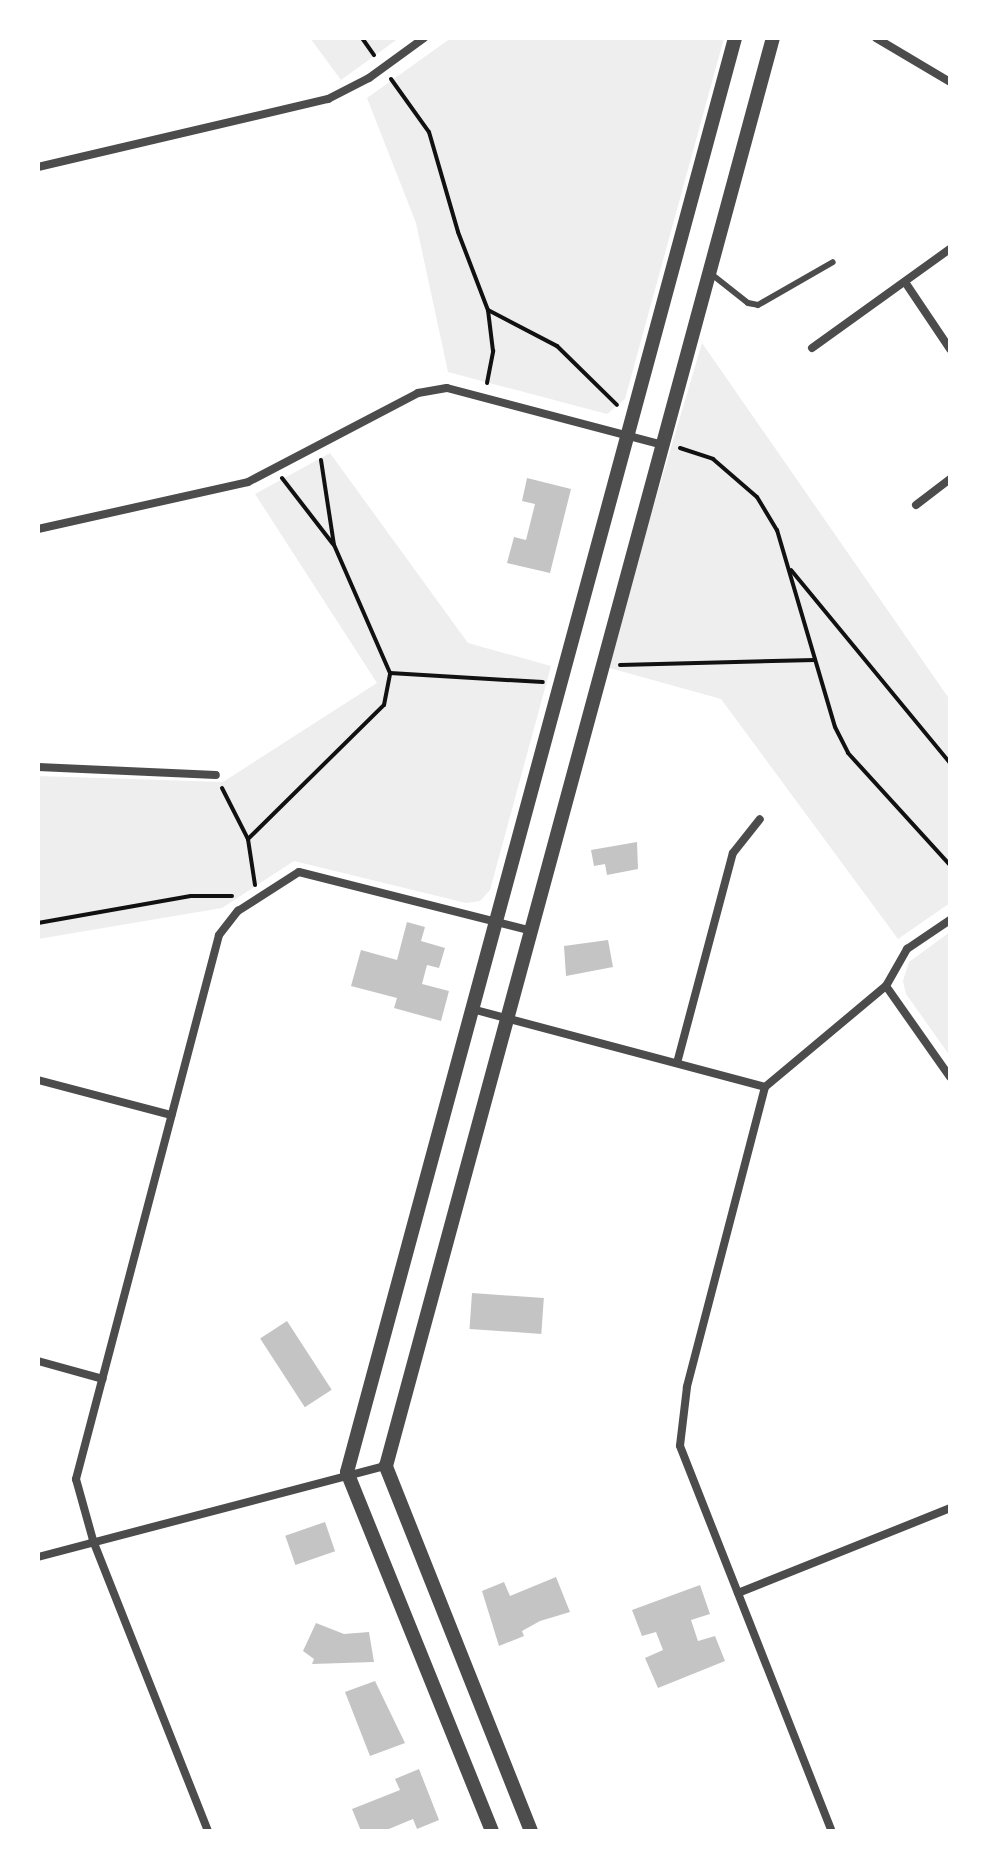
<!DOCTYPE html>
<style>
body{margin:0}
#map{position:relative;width:988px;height:1869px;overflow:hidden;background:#fff;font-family:"Nunito Sans",sans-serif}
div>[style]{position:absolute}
.green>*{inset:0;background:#eee}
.building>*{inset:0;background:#c4c4c4;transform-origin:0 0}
.path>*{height:4px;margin:-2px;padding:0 2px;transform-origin:2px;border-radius:2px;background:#111}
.service>*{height:6px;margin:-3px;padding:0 3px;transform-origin:3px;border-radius:3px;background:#4c4c4c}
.minor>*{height:8px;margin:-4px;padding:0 4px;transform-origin:4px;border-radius:4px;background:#4c4c4c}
.tertiary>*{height:14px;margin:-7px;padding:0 7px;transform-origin:7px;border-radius:7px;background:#4c4c4c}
span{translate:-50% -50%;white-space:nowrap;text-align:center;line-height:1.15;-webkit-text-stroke:8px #fff;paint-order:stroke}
.frame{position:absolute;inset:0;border:40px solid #fff;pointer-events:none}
</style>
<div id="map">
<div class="green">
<i style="clip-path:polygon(310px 38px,399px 38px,341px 80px)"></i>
<i style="clip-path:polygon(451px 38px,724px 38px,625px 399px,607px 414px,448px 372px,416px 223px,367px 98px)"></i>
<i style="clip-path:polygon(702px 343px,950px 700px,950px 903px,898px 939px,721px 699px,606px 667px)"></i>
<i style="clip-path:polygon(330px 453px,468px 643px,551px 666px,490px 890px,480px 901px,466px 903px,294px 861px,222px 908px,38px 939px,38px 776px,223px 782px,377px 683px,255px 494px)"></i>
<i style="clip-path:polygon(950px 932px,950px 1056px,906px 994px,903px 981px,909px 962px)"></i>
</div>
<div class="building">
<i style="clip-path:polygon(527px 478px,571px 489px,550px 573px,507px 563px,514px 537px,526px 540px,535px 504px,522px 501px)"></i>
<i style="clip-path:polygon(637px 842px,638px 869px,607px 875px,605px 864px,594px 866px,591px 850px)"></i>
<i style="clip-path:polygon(407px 922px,425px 927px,421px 941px,445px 948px,439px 968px,427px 965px,422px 984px,449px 991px,441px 1021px,394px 1008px,397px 998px,351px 986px,361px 950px,397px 960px)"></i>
<i style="clip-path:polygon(608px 940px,613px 967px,566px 976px,564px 946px)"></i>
<i style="left:472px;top:1293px;width:72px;height:36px;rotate:4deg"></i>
<i style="left:287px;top:1321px;width:82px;height:32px;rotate:57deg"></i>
<i style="left:325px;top:1522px;width:31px;height:42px;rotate:71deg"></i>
<i style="clip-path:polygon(556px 1577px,570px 1612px,540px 1621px,522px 1631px,524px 1636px,499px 1646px,482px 1591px,504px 1582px,510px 1596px)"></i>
<i style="clip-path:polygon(700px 1585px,710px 1614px,691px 1620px,698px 1641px,715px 1636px,725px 1661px,658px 1688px,645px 1658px,663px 1650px,656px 1632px,642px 1636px,632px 1610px)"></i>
<i style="clip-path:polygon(316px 1623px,344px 1634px,369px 1632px,374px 1662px,312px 1664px,314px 1659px,303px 1651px)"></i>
<i style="clip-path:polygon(375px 1681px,405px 1743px,370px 1756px,345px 1692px)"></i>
<i style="clip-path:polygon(419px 1769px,439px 1820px,417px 1829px,413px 1819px,384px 1831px,361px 1831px,352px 1809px,400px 1790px,395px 1779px)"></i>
</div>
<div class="path">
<i style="left:362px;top:38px;width:21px;rotate:55deg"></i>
<i style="left:391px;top:79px;width:65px;rotate:54.4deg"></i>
<i style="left:429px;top:132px;width:104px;rotate:73.8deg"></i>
<i style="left:458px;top:232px;width:84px;rotate:69deg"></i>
<i style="left:488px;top:310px;width:78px;rotate:27.6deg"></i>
<i style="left:557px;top:346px;width:84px;rotate:44.5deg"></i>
<i style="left:487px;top:383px;width:33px;rotate:-79deg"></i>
<i style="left:493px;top:351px;width:41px;rotate:-97deg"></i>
<i style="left:680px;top:448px;width:35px;rotate:18deg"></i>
<i style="left:713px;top:459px;width:58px;rotate:40.8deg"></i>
<i style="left:757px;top:497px;width:39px;rotate:59deg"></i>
<i style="left:777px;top:530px;width:205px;rotate:73.6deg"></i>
<i style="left:835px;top:727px;width:29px;rotate:63deg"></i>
<i style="left:848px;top:753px;width:151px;rotate:47.7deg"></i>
<i style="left:282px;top:478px;width:83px;rotate:52.3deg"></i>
<i style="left:791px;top:570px;width:250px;rotate:50.5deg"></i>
<i style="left:620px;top:665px;width:195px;rotate:-1.5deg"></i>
<i style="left:390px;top:673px;width:153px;rotate:3.4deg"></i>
<i style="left:222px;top:788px;width:57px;rotate:63deg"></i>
<i style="left:255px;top:885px;width:47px;rotate:-98.7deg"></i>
<i style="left:248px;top:839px;width:191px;rotate:-44.6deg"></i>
<i style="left:384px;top:705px;width:33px;rotate:-79deg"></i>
<i style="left:390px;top:673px;width:140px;rotate:-113.6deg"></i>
<i style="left:334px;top:545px;width:86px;rotate:-98.7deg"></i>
<i style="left:38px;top:923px;width:155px;rotate:-10deg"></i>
<i style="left:191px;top:896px;width:41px"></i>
</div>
<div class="service">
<i style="left:710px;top:273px;width:48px;rotate:38.3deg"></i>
<i style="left:748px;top:303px;width:10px;rotate:11deg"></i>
<i style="left:758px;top:305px;width:86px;rotate:-29.8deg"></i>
</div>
<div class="minor">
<i style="left:876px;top:38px;width:86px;rotate:30.7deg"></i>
<i style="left:38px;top:167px;width:298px;rotate:-13.2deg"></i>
<i style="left:328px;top:99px;width:46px;rotate:-27.1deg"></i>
<i style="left:369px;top:78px;width:68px;rotate:-36deg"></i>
<i style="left:905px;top:282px;width:81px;rotate:56.1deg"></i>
<i style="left:812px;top:348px;width:170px;rotate:-35.7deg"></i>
<i style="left:916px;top:505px;width:43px;rotate:-37.4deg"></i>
<i style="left:38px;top:529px;width:215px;rotate:-12.6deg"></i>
<i style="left:248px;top:482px;width:192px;rotate:-27.6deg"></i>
<i style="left:418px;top:393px;width:29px;rotate:-10deg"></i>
<i style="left:447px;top:388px;width:222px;rotate:14.8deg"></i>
<i style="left:38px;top:767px;width:178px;rotate:2.6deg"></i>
<i style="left:886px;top:986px;width:111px;rotate:54.9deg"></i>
<i style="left:472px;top:1009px;width:303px;rotate:14.9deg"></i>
<i style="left:677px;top:1063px;width:217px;rotate:-75.1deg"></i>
<i style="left:733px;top:853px;width:43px;rotate:-51.5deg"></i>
<i style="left:38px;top:1080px;width:138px;rotate:14.7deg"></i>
<i style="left:765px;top:1087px;width:310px;rotate:104.6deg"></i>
<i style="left:687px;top:1387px;width:59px;rotate:96.8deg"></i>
<i style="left:680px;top:1446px;width:414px;rotate:68.5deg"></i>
<i style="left:765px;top:1087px;width:158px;rotate:-39.9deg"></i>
<i style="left:886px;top:986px;width:43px;rotate:-60.4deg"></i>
<i style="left:907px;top:949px;width:52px;rotate:-34deg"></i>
<i style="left:38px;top:1361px;width:67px;rotate:15.5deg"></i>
<i style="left:38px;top:1557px;width:360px;rotate:-14.7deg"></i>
<i style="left:738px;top:1593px;width:228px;rotate:-21.8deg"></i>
<i style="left:208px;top:1831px;width:313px;rotate:-111.6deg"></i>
<i style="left:93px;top:1540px;width:63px;rotate:-105.6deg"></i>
<i style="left:76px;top:1479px;width:562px;rotate:-75.27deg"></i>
<i style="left:219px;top:935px;width:31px;rotate:-52deg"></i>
<i style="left:238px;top:911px;width:72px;rotate:-32.6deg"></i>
<i style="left:299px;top:872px;width:236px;rotate:14.2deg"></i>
</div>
<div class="tertiary">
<i style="left:492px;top:1831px;width:387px;rotate:-112deg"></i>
<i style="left:347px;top:1472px;width:1486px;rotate:-74.86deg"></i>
<i style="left:531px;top:1831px;width:393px;rotate:-111.7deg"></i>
<i style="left:386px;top:1466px;width:1480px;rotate:-74.84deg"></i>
</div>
<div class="frame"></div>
</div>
